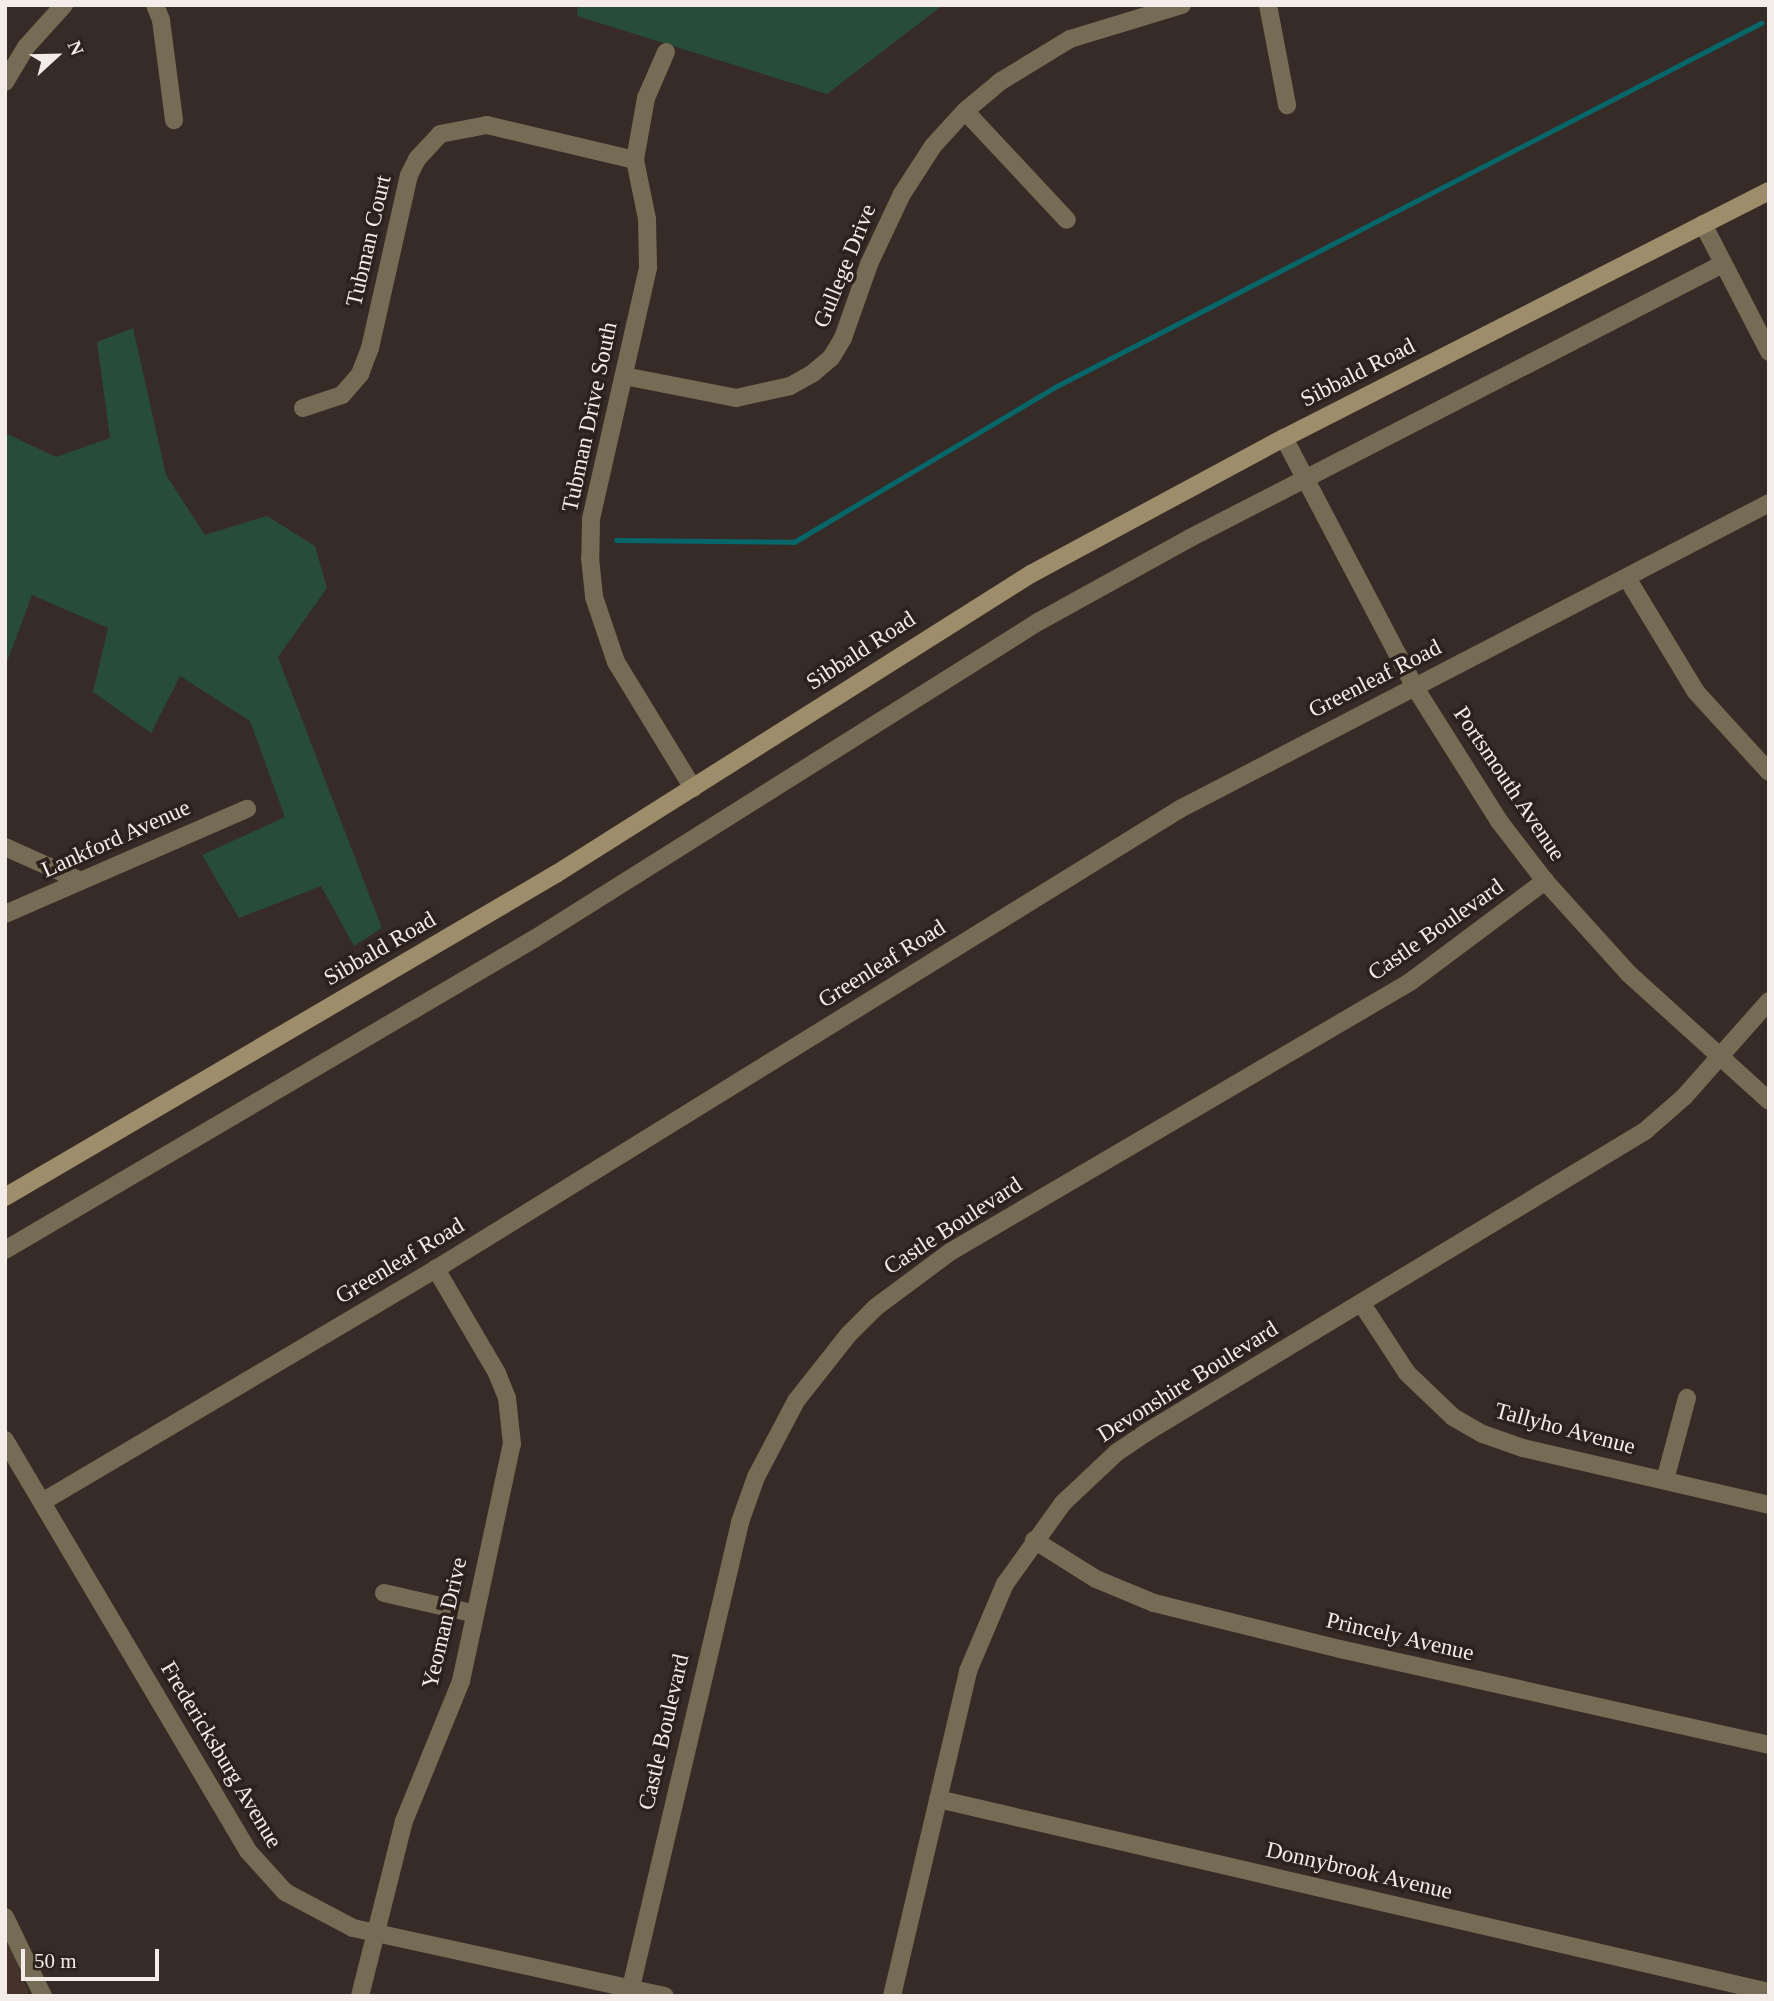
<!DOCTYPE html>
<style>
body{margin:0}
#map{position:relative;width:1774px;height:2001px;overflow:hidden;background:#372b27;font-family:Georgia,serif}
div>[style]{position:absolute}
.built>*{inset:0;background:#45332b}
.green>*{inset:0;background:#274c39}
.stream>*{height:5px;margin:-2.5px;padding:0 2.5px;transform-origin:2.5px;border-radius:2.5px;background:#056769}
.street>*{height:18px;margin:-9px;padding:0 9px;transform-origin:9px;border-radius:9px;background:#766b55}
.secondary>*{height:18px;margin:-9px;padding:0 9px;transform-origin:9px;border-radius:9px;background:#9e8d6a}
span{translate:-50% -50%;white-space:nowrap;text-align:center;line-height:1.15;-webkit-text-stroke:7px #2d211d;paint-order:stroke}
.street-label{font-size:23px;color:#f4ece9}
.frame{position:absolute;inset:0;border:7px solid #f4ece9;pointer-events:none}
.north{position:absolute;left:21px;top:21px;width:70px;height:70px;-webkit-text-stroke:5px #2d211d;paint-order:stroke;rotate:68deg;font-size:19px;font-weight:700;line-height:28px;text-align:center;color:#f4ece9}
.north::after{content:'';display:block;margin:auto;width:24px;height:32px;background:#f4ece9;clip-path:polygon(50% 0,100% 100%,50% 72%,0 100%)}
.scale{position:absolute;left:21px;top:1949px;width:138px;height:32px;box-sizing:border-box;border:4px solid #f4ece9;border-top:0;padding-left:9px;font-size:21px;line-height:24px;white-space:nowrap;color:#f4ece9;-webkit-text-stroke:5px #2d211d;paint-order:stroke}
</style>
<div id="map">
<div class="built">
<i style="clip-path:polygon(5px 1940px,10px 1948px,30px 1996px,5px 1996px)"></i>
</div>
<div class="green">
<i style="clip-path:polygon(578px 5px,943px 5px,827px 94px,577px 16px)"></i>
<i style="clip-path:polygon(133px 328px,166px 475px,205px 535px,267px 516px,315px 546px,327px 588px,278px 657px,382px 928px,354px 946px,321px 886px,239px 918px,202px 855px,285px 817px,250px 721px,180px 676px,151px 733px,93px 692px,108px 628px,32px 595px,5px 667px,5px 433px,56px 457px,110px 438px,97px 342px)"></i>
</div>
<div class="stream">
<i style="left:616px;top:540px;width:178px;rotate:0.6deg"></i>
<i style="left:794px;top:542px;width:301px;rotate:-30.7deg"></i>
<i style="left:1053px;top:388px;width:797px;rotate:-27.27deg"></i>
</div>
<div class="street">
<i style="left:155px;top:5px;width:16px;rotate:68deg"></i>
<i style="left:161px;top:20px;width:101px;rotate:82.6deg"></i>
<i style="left:1268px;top:5px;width:102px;rotate:79.2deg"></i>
<i style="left:666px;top:52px;width:50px;rotate:113.5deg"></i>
<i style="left:646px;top:98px;width:63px;rotate:100.1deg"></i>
<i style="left:635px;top:160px;width:60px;rotate:78.5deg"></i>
<i style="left:647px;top:219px;width:49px;rotate:88.8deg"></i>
<i style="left:648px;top:268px;width:257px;rotate:102.8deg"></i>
<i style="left:591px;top:519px;width:39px;rotate:91deg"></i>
<i style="left:590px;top:558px;width:39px;rotate:84deg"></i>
<i style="left:594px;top:597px;width:69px;rotate:71.3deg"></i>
<i style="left:616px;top:662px;width:148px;rotate:58.6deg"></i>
<i style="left:5px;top:82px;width:41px;rotate:-59deg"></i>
<i style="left:26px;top:47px;width:57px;rotate:-47.9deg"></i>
<i style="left:965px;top:111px;width:149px;rotate:46.9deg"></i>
<i style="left:1703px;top:224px;width:144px;rotate:62.7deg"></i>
<i style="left:624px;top:376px;width:114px;rotate:11.1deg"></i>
<i style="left:736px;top:398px;width:55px;rotate:-12.5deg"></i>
<i style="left:790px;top:386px;width:26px;rotate:-29deg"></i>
<i style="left:813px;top:373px;width:23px;rotate:-40deg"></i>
<i style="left:831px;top:358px;width:23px;rotate:-59deg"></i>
<i style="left:843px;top:338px;width:78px;rotate:-70.6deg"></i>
<i style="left:869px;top:264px;width:77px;rotate:-64.8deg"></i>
<i style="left:902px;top:194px;width:57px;rotate:-57.1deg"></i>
<i style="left:933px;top:146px;width:47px;rotate:-47.6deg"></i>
<i style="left:965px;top:111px;width:47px;rotate:-39.8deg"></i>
<i style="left:1001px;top:81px;width:81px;rotate:-31.3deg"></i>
<i style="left:1070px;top:39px;width:117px;rotate:-16.9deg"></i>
<i style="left:303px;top:408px;width:41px;rotate:-18.4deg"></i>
<i style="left:342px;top:395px;width:28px;rotate:-49deg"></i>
<i style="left:360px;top:374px;width:28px;rotate:-69deg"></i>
<i style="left:370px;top:348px;width:177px;rotate:-77.3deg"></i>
<i style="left:409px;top:175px;width:18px;rotate:-63deg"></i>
<i style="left:417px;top:159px;width:34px;rotate:-47deg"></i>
<i style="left:440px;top:134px;width:48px;rotate:-10.8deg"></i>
<i style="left:487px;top:125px;width:152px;rotate:13.3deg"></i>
<i style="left:1284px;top:438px;width:280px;rotate:62.3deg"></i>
<i style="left:1414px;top:686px;width:160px;rotate:57.8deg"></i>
<i style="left:1499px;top:821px;width:76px;rotate:52.5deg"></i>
<i style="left:1545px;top:881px;width:124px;rotate:47.9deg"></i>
<i style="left:1628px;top:973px;width:190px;rotate:42.2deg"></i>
<i style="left:1627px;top:578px;width:133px;rotate:58.8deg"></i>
<i style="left:1696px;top:692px;width:108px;rotate:47.6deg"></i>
<i style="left:5px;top:847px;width:83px;rotate:24.1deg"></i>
<i style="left:5px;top:914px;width:264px;rotate:-23.5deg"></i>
<i style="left:5px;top:1250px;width:614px;rotate:-30.45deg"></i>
<i style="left:534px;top:939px;width:595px;rotate:-32.17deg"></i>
<i style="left:1038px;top:622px;width:174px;rotate:-28.9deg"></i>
<i style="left:1190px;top:538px;width:599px;rotate:-27.21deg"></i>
<i style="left:1362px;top:1304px;width:82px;rotate:56.9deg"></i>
<i style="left:1407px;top:1373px;width:64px;rotate:43.7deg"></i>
<i style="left:1453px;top:1417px;width:34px;rotate:30deg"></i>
<i style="left:1483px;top:1434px;width:42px;rotate:19.3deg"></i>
<i style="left:1523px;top:1448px;width:253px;rotate:13deg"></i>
<i style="left:5px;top:1440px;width:477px;rotate:59.4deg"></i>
<i style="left:248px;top:1851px;width:55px;rotate:47.9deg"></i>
<i style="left:285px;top:1892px;width:77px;rotate:27.9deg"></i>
<i style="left:353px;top:1928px;width:319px;rotate:12.3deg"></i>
<i style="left:1665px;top:1480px;width:85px;rotate:-75deg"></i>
<i style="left:42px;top:1502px;width:458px;rotate:-30.6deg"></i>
<i style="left:436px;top:1269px;width:875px;rotate:-31.73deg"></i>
<i style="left:1180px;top:809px;width:664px;rotate:-27.45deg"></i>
<i style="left:1034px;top:1540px;width:73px;rotate:32.2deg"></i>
<i style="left:1096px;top:1579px;width:63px;rotate:22.5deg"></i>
<i style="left:1154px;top:1603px;width:192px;rotate:13.9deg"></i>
<i style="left:1340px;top:1649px;width:440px;rotate:12.6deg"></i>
<i style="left:384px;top:1593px;width:90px;rotate:12.8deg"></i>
<i style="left:938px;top:1799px;width:853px;rotate:13.08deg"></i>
<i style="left:5px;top:1917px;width:88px;rotate:64.3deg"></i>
<i style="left:360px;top:1996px;width:180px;rotate:-75.9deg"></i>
<i style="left:404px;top:1821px;width:151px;rotate:-67.8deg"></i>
<i style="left:461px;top:1681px;width:242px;rotate:-77.9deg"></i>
<i style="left:512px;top:1444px;width:46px;rotate:-96.2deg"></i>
<i style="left:507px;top:1398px;width:27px;rotate:-112deg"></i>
<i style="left:497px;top:1373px;width:121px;rotate:-120.4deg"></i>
<i style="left:629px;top:1996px;width:487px;rotate:-76.8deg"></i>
<i style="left:740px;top:1522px;width:48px;rotate:-70.4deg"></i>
<i style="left:756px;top:1477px;width:86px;rotate:-62.2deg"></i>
<i style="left:796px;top:1401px;width:85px;rotate:-51.7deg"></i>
<i style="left:849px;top:1334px;width:38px;rotate:-45deg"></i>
<i style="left:876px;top:1307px;width:92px;rotate:-36.6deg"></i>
<i style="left:950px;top:1252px;width:533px;rotate:-30.41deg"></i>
<i style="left:1410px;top:982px;width:169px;rotate:-36.8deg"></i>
<i style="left:892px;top:1996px;width:334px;rotate:-76.8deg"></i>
<i style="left:968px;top:1671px;width:95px;rotate:-67deg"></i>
<i style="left:1005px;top:1584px;width:100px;rotate:-54.4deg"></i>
<i style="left:1063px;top:1503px;width:73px;rotate:-43.3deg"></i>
<i style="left:1116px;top:1453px;width:37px;rotate:-34deg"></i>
<i style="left:1147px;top:1432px;width:582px;rotate:-31.15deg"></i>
<i style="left:1645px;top:1131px;width:52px;rotate:-41.1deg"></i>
<i style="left:1684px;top:1097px;width:128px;rotate:-48.5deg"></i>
</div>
<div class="secondary">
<i style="left:5px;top:1197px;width:639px;rotate:-30.38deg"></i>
<i style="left:556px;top:874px;width:562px;rotate:-32.28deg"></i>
<i style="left:1031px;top:574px;width:287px;rotate:-28.3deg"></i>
<i style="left:1284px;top:438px;width:544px;rotate:-26.99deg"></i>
</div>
<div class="street-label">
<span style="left:369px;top:241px;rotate:-77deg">Tubman Court</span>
<span style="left:845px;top:266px;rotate:-68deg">Gullege Drive</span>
<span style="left:1358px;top:373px;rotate:-27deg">Sibbald Road</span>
<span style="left:590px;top:417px;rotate:-78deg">Tubman Drive South</span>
<span style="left:861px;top:651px;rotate:-33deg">Sibbald Road</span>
<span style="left:1375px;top:679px;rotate:-27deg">Greenleaf Road</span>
<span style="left:1509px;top:784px;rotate:56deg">Portsmouth Avenue</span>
<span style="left:116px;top:839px;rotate:-24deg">Lankford Avenue</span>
<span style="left:1436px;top:930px;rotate:-35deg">Castle Boulevard</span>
<span style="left:380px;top:949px;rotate:-30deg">Sibbald Road</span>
<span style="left:882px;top:964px;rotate:-32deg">Greenleaf Road</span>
<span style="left:953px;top:1226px;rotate:-33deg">Castle Boulevard</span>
<span style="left:400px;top:1261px;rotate:-31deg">Greenleaf Road</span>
<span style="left:1188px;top:1382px;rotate:-32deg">Devonshire Boulevard</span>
<span style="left:1565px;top:1429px;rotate:15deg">Tallyho Avenue</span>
<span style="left:445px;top:1623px;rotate:-77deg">Yeoman Drive</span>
<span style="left:1400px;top:1637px;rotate:13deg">Princely Avenue</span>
<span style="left:664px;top:1732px;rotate:-77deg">Castle Boulevard</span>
<span style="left:221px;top:1755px;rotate:59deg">Fredericksburg Avenue</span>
<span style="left:1359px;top:1871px;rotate:13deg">Donnybrook Avenue</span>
</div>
<div class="frame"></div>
<div class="north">N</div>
<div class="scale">50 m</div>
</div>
